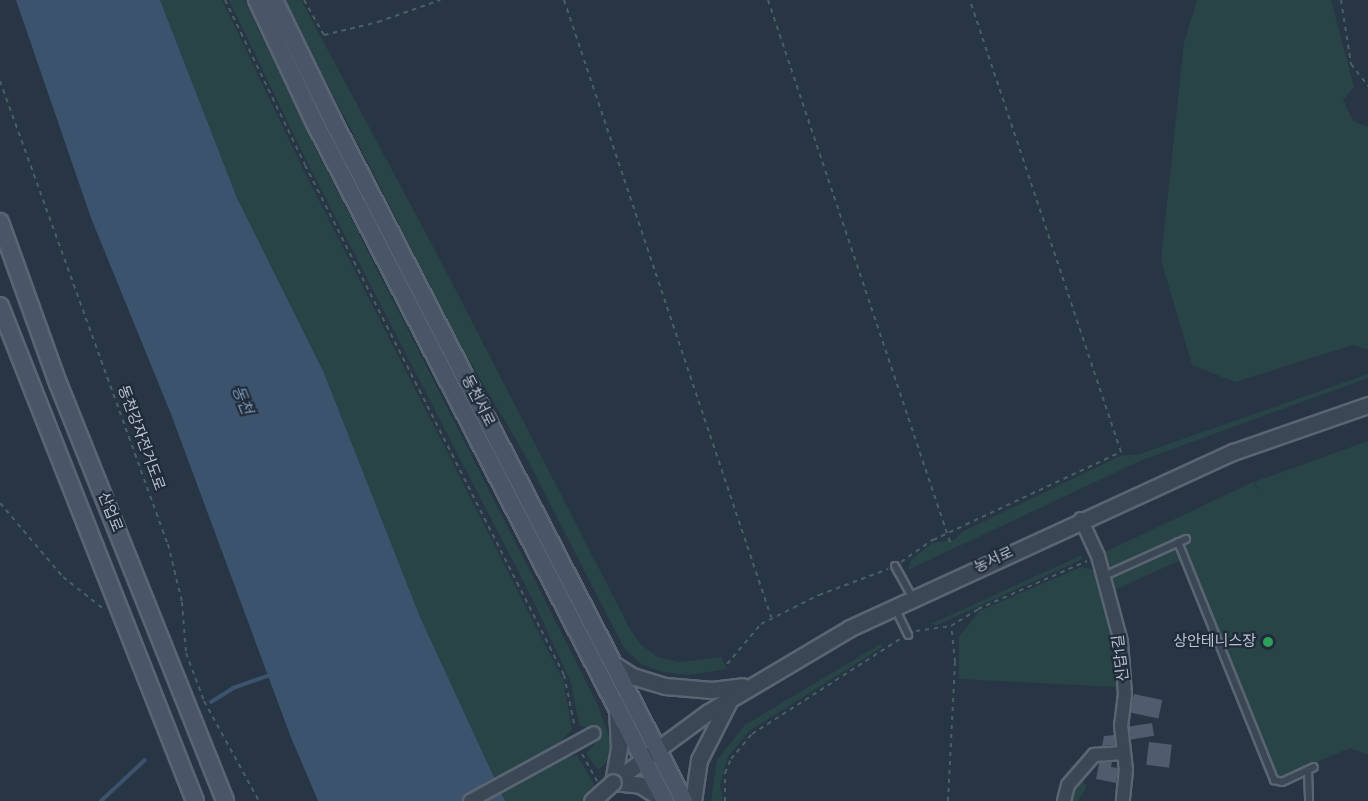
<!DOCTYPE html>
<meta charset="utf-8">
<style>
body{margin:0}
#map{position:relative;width:1368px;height:801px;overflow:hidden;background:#273545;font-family:"Work Sans","Noto Sans KR",sans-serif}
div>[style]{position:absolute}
.green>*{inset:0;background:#294446}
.water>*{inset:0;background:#3c536e}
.stream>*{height:4px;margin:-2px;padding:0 2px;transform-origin:2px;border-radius:2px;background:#3c536e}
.building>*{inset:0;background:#4e5c6e;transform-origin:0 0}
.path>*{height:2px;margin-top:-1px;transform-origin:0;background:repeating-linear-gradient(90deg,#476062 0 4.5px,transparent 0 9px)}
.roads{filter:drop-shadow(2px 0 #5a6572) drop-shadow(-2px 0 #5a6572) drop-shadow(0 2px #5a6572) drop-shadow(0 -2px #5a6572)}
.service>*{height:6px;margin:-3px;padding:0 3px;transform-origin:3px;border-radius:3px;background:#3b4754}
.minor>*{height:12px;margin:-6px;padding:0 6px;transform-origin:6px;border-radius:6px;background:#3b4754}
.tertiary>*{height:15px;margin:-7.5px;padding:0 7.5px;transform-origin:7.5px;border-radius:7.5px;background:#3b4754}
.secondary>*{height:16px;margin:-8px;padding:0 8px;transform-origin:8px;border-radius:8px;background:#495668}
.bridges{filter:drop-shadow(2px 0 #5a6572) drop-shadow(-2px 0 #5a6572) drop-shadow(0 2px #5a6572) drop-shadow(0 -2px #5a6572)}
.tertiary-bridge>*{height:15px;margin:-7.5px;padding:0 7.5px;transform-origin:7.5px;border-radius:7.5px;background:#3b4754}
.dots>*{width:16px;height:16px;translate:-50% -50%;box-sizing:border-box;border:3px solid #202c3a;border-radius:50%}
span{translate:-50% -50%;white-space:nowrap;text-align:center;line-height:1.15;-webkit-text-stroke:4.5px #202c3a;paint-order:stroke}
.street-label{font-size:15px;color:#b9c2ce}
.poi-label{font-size:15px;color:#b9c2ce}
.right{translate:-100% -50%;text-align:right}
.water-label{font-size:16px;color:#7f98b6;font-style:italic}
</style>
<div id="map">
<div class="green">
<i style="clip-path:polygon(160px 0,222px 0,302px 167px,563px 680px,572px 729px,557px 746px,563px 758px,577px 755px,604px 801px,505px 801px,420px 617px,324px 373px,237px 198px)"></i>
<i style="clip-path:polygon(229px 0,244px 0,320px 157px,597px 703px,612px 745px,611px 759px,598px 770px,586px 754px,601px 736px,596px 728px,581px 727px,579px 723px,571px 683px,534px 602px,308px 164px)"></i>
<i style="clip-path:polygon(285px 0,301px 0,445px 269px,630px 629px,641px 645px,658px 657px,680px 662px,721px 657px,727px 669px,688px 675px,662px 672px,641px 664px,624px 648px,524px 453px,463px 350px)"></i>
<i style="clip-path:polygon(1197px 0,1331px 0,1354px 87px,1343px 100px,1353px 121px,1368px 127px,1368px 350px,1353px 345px,1235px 382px,1192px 365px,1161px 260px,1184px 43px)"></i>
<i style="clip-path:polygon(1368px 374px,1368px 378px,1142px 460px,908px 570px,911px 560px,932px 543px,955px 540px,962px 532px,1120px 456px,1140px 454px)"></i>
<i style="clip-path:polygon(1368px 441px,1368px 755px,1350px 748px,1279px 778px,1187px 557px,1115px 590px,1103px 553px,1253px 482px,1261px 494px,1254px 482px)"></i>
<i style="clip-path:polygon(1082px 555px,1081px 560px,937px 625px,931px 624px)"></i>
<i style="clip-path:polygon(1081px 567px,1094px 570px,1099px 584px,1115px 644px,1117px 687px,959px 679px,959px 637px,979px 611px)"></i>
<i style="clip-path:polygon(882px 643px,881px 648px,749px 731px,727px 758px,720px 785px,723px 801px,711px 801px,717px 760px,745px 725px)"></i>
<i style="clip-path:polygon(1079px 778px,1087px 786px,1078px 801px,1067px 801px)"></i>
</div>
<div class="water">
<i style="clip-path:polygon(16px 0,160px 0,237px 198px,324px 373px,420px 617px,505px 801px,318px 801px,290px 735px,171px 414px,91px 218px)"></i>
</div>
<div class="stream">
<i style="left:211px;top:702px;width:26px;rotate:-32deg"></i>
<i style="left:233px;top:688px;width:42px;rotate:-19.3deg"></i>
<i style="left:101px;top:801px;width:60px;rotate:-43deg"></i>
</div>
<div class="building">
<i style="left:1134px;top:694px;width:29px;height:19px;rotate:12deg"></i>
<i style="left:1152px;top:723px;width:13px;height:23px;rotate:81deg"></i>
<i style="clip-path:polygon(1114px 735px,1115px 745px,1102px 746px,1104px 736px)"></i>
<i style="left:1149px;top:742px;width:23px;height:23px;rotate:7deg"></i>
<i style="clip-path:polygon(1112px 762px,1111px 767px,1118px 768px,1116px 783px,1096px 779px,1099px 763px)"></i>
</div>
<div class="path">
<i style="left:225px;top:0;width:183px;rotate:64.1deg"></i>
<i style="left:305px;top:165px;width:572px;rotate:63.08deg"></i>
<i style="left:564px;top:675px;width:54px;rotate:78.3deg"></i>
<i style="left:304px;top:0;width:40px;rotate:60.3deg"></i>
<i style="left:324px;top:35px;width:56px;rotate:-13.5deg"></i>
<i style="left:378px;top:22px;width:66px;rotate:-19.5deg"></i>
<i style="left:564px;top:0;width:651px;rotate:71.45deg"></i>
<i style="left:768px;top:0;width:572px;rotate:71.44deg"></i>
<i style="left:1341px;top:0;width:65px;rotate:81.1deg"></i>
<i style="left:1351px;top:64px;width:28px;rotate:52deg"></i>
<i style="left:0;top:81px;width:493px;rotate:70.1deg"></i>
<i style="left:168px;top:544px;width:60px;rotate:76.4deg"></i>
<i style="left:182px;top:602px;width:51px;rotate:85.5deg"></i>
<i style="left:186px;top:653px;width:51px;rotate:69.4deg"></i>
<i style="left:204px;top:701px;width:114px;rotate:61.2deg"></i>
<i style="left:0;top:503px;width:97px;rotate:49.6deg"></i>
<i style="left:63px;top:577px;width:53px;rotate:38.2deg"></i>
<i style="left:901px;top:562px;width:39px;rotate:-35deg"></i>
<i style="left:933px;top:540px;width:208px;rotate:-25.1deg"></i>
<i style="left:1121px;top:452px;width:477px;rotate:-108.5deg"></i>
<i style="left:916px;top:631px;width:35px;rotate:-8deg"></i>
<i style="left:951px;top:626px;width:32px;rotate:-32deg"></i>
<i style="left:978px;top:609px;width:119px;rotate:-23.8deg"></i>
<i style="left:727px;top:664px;width:52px;rotate:-49.6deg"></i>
<i style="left:761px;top:624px;width:65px;rotate:-26.6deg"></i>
<i style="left:819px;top:595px;width:74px;rotate:-20.6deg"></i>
<i style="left:582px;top:754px;width:31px;rotate:61deg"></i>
<i style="left:725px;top:801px;width:28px;rotate:-90deg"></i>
<i style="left:725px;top:773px;width:15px;rotate:-67deg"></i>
<i style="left:731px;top:759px;width:33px;rotate:-50deg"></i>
<i style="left:752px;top:734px;width:176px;rotate:-32.7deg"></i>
<i style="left:948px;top:801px;width:139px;rotate:-87.1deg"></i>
<i style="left:955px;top:662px;width:36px;rotate:-96deg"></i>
</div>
<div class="roads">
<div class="service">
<i style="left:1178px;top:542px;width:257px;rotate:68deg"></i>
<i style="left:1274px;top:780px;width:8px;rotate:14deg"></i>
<i style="left:1282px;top:782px;width:35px;rotate:-25deg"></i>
<i style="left:895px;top:566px;width:37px;rotate:61deg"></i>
<i style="left:1104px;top:576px;width:90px;rotate:-24.3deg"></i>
<i style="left:895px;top:608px;width:30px;rotate:64deg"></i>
<i style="left:1308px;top:770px;width:31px;rotate:88deg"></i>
</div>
<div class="minor">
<i style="left:1081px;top:519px;width:41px;rotate:65.3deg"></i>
<i style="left:1098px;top:556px;width:89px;rotate:75deg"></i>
<i style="left:1121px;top:642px;width:52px;rotate:85.6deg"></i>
<i style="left:1125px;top:694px;width:31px;rotate:97deg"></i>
<i style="left:1121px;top:725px;width:45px;rotate:83.7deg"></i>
<i style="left:1126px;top:770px;width:31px;rotate:96deg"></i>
<i style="left:470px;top:801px;width:141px;rotate:-28.7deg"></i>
<i style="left:1064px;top:801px;width:16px;rotate:-76deg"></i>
<i style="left:1068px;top:785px;width:40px;rotate:-49deg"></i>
<i style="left:1094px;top:755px;width:30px;rotate:-4deg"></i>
</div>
<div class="tertiary">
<i style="left:615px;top:665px;width:20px;rotate:33deg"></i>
<i style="left:632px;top:676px;width:34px;rotate:17deg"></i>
<i style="left:665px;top:686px;width:47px;rotate:4.9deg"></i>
<i style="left:712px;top:690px;width:31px;rotate:-7deg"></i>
<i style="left:613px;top:782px;width:117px;rotate:-36.3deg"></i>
<i style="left:707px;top:713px;width:166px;rotate:-30.7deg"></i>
<i style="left:850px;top:628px;width:422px;rotate:-24.7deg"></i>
<i style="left:1233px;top:452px;width:143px;rotate:-19.2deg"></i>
<i style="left:613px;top:782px;width:36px;rotate:-80deg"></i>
<i style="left:619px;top:747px;width:36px;rotate:-93deg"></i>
<i style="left:613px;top:782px;width:27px;rotate:6deg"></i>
<i style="left:640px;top:785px;width:28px;rotate:32deg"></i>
<i style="left:693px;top:801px;width:41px;rotate:-81.7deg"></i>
<i style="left:699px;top:760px;width:66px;rotate:-63deg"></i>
</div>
<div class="secondary">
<i style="left:257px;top:0;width:136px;rotate:64.8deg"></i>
<i style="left:315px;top:123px;width:763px;rotate:62.7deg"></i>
<i style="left:274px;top:0;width:132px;rotate:64deg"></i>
<i style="left:332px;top:119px;width:767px;rotate:62.7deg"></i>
<i style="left:0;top:222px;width:171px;rotate:70.2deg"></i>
<i style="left:58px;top:383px;width:450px;rotate:68.2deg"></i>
<i style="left:0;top:306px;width:532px;rotate:68.5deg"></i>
</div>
</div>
<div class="bridges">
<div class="tertiary-bridge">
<i style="left:592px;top:801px;width:28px;rotate:-42deg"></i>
</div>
</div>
<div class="dots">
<i style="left:1268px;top:642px;background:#2e9e5b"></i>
</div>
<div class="street-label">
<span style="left:478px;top:401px;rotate:63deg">동천서로</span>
<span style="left:141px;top:438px;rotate:70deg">동천강자전거도로</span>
<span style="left:110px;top:512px;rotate:68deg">산업로</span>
<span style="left:994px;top:560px;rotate:-25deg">농서로</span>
<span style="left:1121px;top:658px;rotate:-97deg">신답1길</span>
</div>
<div class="poi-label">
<span class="right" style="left:1256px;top:642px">상안테니스장</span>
</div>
<div class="water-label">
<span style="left:242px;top:400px;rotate:68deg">동천</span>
</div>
</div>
